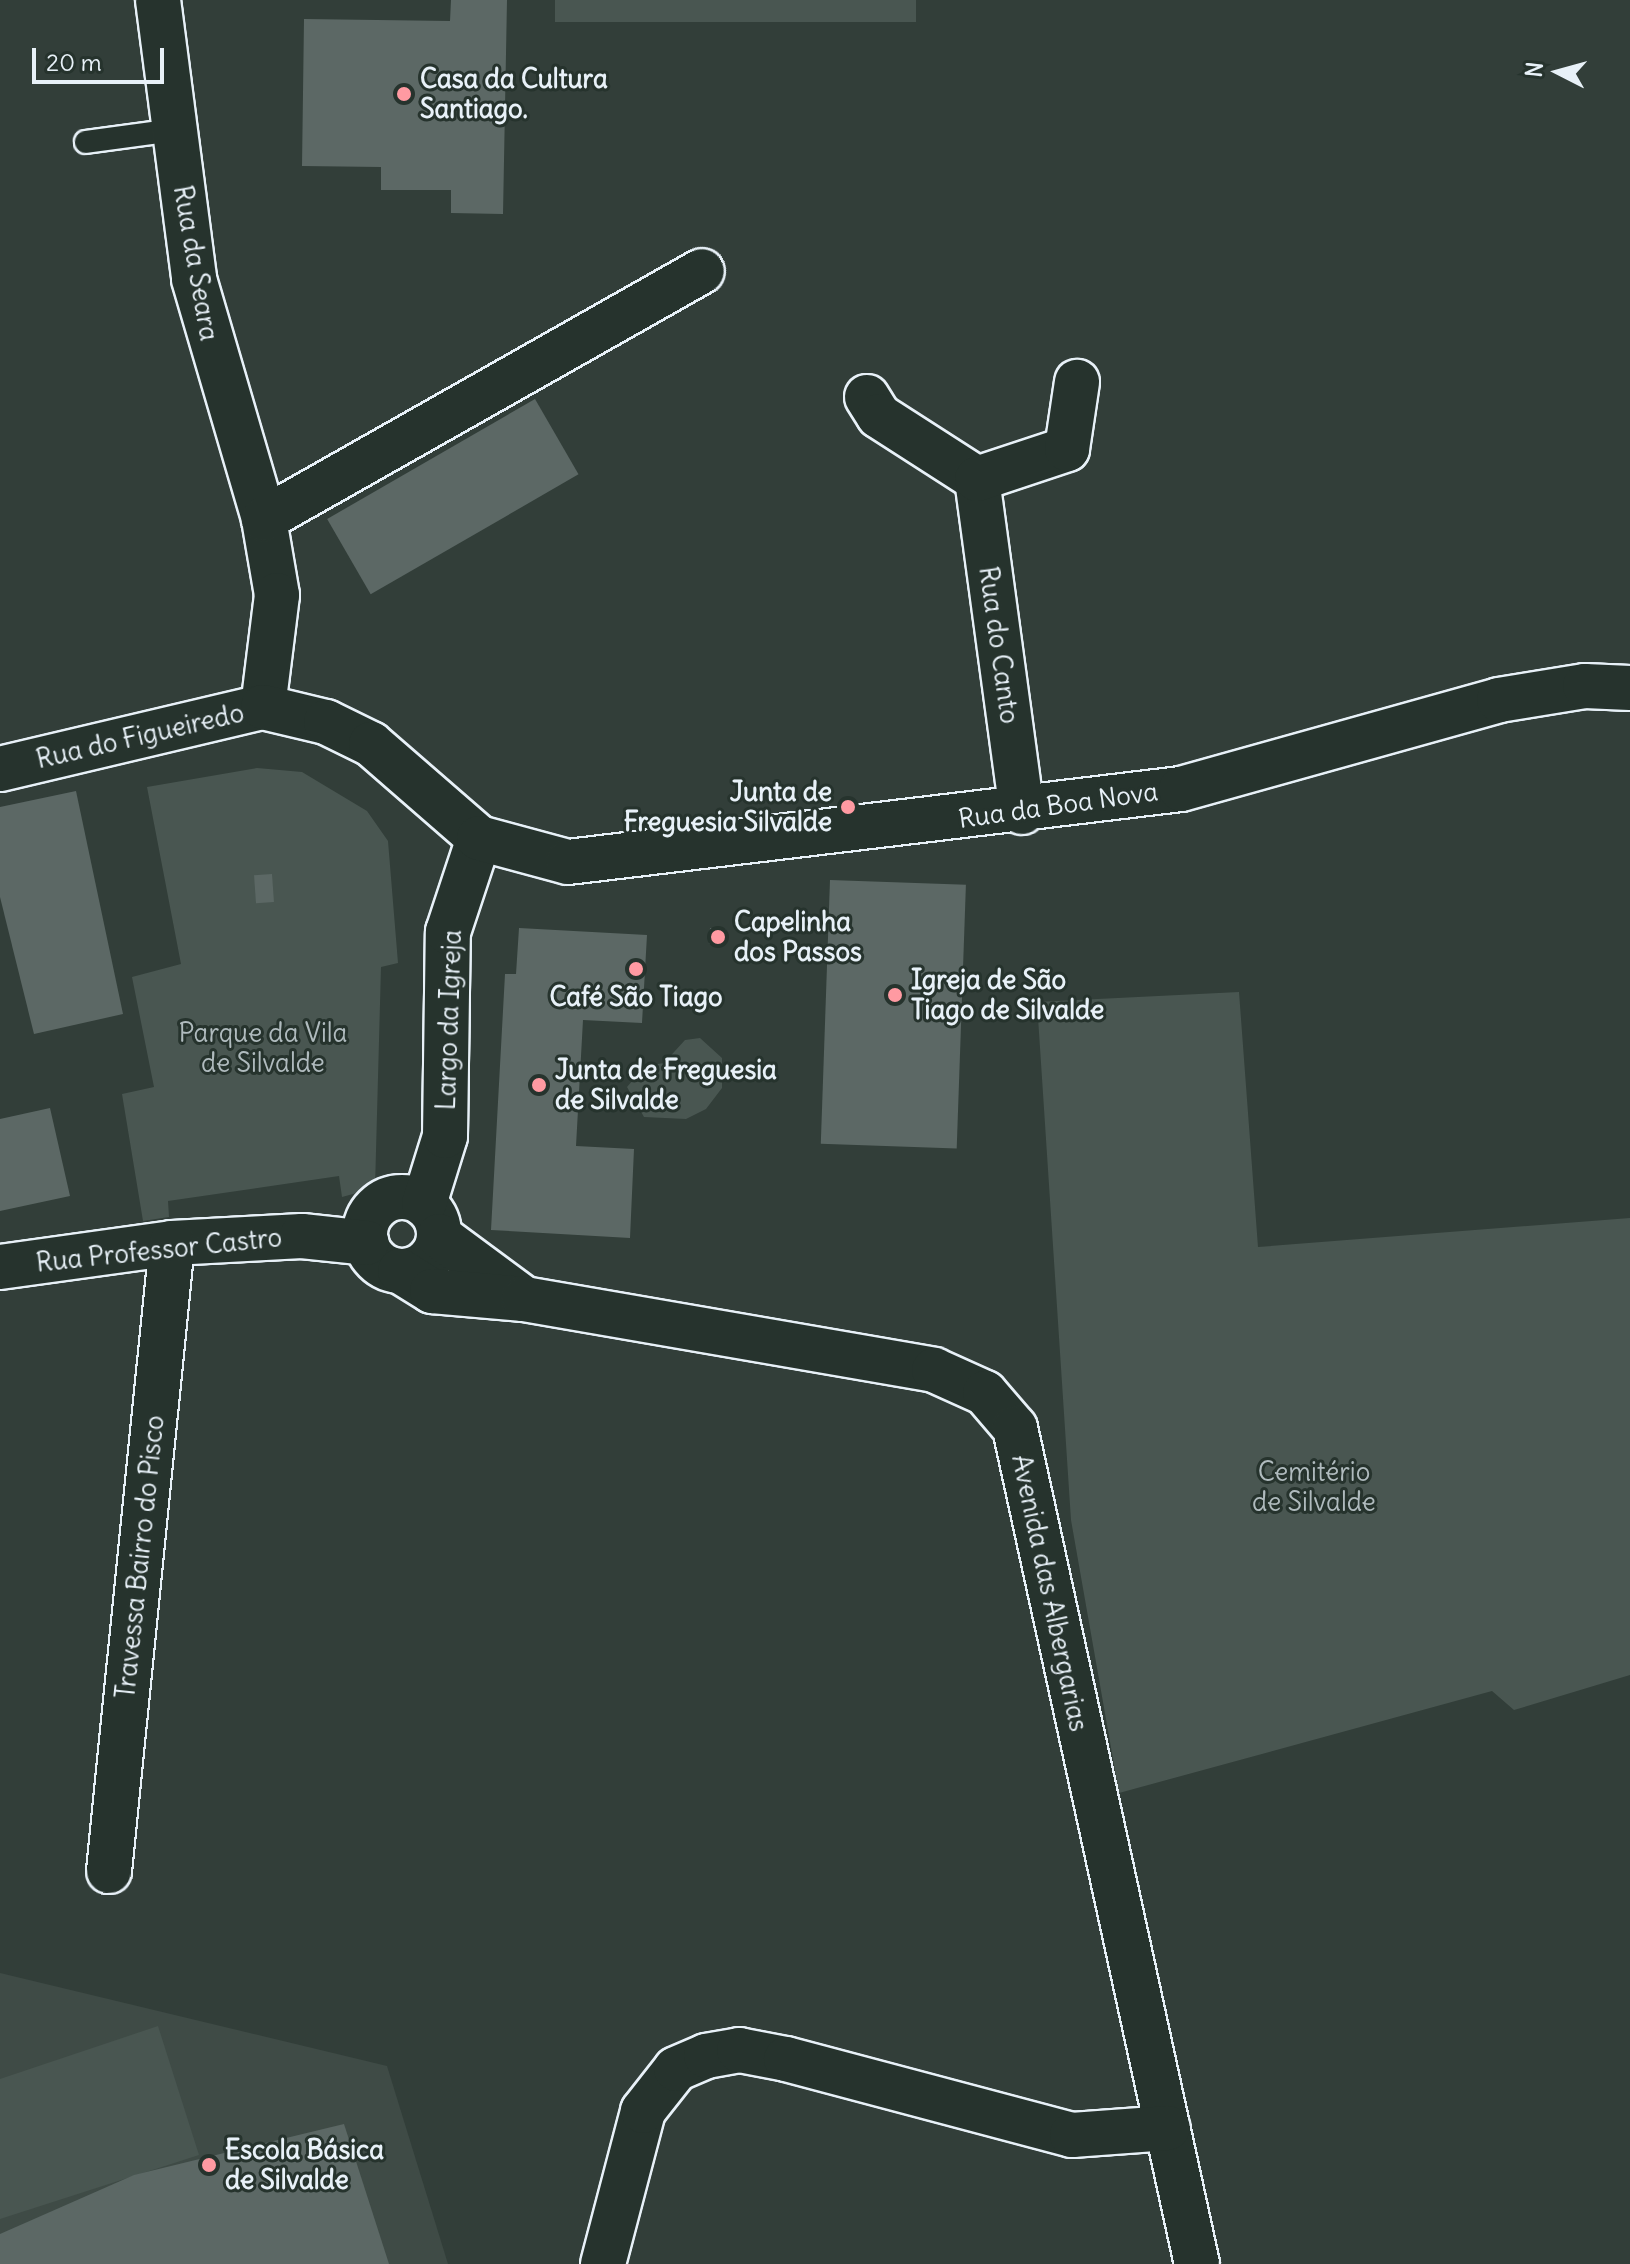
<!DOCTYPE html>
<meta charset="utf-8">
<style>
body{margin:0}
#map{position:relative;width:1630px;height:2264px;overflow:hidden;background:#323e39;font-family:Delius,sans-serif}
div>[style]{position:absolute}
.built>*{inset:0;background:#3f4b46}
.green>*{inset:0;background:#495651;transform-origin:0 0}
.building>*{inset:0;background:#5c6865;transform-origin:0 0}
.roads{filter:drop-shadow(2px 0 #e8f1f8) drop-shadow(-2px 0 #e8f1f8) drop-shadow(0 2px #e8f1f8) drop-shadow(0 -2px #e8f1f8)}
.lane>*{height:22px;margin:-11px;padding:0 11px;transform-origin:11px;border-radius:11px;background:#26332d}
.street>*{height:44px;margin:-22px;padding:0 22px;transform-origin:22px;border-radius:22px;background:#26332d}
.street>.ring{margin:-22px;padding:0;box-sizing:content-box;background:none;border:44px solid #26332d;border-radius:50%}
.secondary>*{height:44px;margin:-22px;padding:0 22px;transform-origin:22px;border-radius:22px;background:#26332d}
.dots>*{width:22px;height:22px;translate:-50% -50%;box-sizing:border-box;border:4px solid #26332d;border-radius:50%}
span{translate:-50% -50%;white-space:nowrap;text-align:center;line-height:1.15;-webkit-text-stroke:6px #26332d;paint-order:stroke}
.poi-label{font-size:26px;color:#e8f1f8;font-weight:700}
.left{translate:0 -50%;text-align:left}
.right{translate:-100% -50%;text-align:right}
.street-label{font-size:26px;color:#e8f1f8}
.park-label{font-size:26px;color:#b0bbbe}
.north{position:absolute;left:1518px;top:32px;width:80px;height:80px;-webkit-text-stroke:6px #26332d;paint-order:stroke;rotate:276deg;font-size:22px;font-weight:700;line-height:32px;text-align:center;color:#e8f1f8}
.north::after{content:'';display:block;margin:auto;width:28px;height:36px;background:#e8f1f8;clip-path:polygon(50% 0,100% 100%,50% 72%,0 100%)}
.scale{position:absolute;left:32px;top:48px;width:132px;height:36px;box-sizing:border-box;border:4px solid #e8f1f8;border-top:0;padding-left:10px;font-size:24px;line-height:28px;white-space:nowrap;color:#e8f1f8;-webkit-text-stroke:6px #26332d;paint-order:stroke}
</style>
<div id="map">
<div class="built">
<i style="clip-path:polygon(0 1973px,387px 2066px,448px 2264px,0 2264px)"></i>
</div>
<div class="green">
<i style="left:555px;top:0;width:361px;height:22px"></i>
<i style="clip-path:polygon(257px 768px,302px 772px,367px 811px,388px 841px,398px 963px,381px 967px,375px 1188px,342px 1197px,339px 1176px,168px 1201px,169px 1217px,143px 1221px,122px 1094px,154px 1087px,132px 977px,181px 964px,147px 787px)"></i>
<i style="clip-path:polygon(1239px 992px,1258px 1247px,1630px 1218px,1630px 1675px,1514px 1710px,1492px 1691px,1119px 1793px,1071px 1520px,1037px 1002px)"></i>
<i style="clip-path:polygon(700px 1038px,722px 1058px,722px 1088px,706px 1109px,686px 1119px,644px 1117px,627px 1087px,645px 1066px,664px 1063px,685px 1040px)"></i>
<i style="clip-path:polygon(158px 2026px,199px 2155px,0 2219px,0 2079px)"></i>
</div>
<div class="building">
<i style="clip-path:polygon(451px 0,507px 0,503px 214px,451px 213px,451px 190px,381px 190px,381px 167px,302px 166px,304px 19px,450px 21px)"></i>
<i style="left:535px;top:399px;width:87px;height:240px;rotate:60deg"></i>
<i style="clip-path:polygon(76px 791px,123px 1014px,34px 1034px,0 897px,0 807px)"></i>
<i style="left:272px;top:874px;width:28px;height:18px;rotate:86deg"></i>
<i style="left:830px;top:880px;width:136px;height:264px;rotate:2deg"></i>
<i style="clip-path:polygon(519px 928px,647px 935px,642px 1023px,583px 1020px,576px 1146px,634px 1149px,630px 1238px,491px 1230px,505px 974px,516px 974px)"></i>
<i style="left:710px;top:928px;width:16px;height:16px;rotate:4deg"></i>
<i style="clip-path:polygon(50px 1108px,70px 1196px,0 1211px,0 1119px)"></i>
<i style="clip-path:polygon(344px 2124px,389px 2264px,0 2264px,0 2234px,134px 2175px)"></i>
</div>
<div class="roads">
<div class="lane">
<i style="left:86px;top:142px;width:90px;rotate:-7.7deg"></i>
</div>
<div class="street">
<i style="left:158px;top:0;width:281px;rotate:82.6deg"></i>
<i style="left:194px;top:279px;width:250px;rotate:73.7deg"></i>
<i style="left:264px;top:519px;width:77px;rotate:80.3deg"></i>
<i style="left:277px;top:595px;width:113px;rotate:97.1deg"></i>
<i style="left:867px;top:397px;width:22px;rotate:58deg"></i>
<i style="left:879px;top:416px;width:117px;rotate:32.7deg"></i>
<i style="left:977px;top:479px;width:336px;rotate:82.3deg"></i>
<i style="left:977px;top:479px;width:95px;rotate:-18.4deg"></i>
<i style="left:1067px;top:449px;width:68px;rotate:-81.5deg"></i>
<i style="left:264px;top:519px;width:503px;rotate:-29.52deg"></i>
<i class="ring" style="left:365px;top:1197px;width:30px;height:30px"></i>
<i style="left:424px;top:1204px;width:71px;rotate:-72.8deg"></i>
<i style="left:445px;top:1136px;width:204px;rotate:-89.2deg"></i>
<i style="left:448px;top:932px;width:99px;rotate:-71.7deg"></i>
<i style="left:439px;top:1236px;width:106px;rotate:36.5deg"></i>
<i style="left:0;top:1267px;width:174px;rotate:-7.9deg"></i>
<i style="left:172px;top:1243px;width:130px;rotate:-3.1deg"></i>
<i style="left:302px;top:1236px;width:65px;rotate:6.1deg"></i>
<i style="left:400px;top:1271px;width:38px;rotate:32deg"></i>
<i style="left:432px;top:1291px;width:92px;rotate:5deg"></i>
<i style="left:524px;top:1299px;width:416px;rotate:9.8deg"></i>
<i style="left:934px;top:1370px;width:56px;rotate:24.3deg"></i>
<i style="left:985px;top:1393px;width:46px;rotate:49.4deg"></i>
<i style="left:1015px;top:1428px;width:856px;rotate:77.72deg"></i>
<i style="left:109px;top:1871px;width:631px;rotate:-84.27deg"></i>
<i style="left:603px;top:2264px;width:158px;rotate:-75.3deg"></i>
<i style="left:643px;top:2111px;width:53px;rotate:-51.8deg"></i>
<i style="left:676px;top:2069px;width:33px;rotate:-23deg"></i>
<i style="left:706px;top:2056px;width:34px;rotate:-10deg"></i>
<i style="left:739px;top:2050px;width:48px;rotate:10.8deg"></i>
<i style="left:786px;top:2059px;width:296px;rotate:14.9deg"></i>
<i style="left:1072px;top:2135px;width:96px;rotate:-4.2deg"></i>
</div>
<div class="secondary">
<i style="left:0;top:769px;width:270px;rotate:-13.3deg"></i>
<i style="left:263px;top:707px;width:65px;rotate:13.4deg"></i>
<i style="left:326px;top:722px;width:50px;rotate:26.1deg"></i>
<i style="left:371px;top:744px;width:143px;rotate:41deg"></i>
<i style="left:479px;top:838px;width:92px;rotate:15.1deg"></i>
<i style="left:568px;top:862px;width:617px;rotate:-6.79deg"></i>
<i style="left:1181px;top:789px;width:330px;rotate:-15.6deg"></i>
<i style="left:1499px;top:700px;width:87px;rotate:-9.2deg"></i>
<i style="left:1585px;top:686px;width:45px;rotate:2.5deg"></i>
</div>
</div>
<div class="dots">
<i style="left:404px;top:94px;background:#ff9aa2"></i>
<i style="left:848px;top:807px;background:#ff9aa2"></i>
<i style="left:718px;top:937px;background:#ff9aa2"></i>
<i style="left:636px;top:969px;background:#ff9aa2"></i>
<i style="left:895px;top:995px;background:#ff9aa2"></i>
<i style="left:539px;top:1085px;background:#ff9aa2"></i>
<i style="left:209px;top:2165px;background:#ff9aa2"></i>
</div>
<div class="poi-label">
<span class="left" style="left:420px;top:94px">Casa da Cultura<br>Santiago.</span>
<span class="right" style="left:832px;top:807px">Junta de<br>Freguesia Silvalde</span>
<span class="left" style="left:734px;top:937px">Capelinha<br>dos Passos</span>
<span class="left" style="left:911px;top:995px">Igreja de São<br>Tiago de Silvalde</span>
<span style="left:636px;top:997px">Café São Tiago</span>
<span class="left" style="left:555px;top:1085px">Junta de Freguesia<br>de Silvalde</span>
<span class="left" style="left:225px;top:2165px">Escola Básica<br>de Silvalde</span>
</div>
<div class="street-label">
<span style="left:196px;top:263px;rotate:80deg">Rua da Seara</span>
<span style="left:999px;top:645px;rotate:82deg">Rua do Canto</span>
<span style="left:140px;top:736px;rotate:-13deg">Rua do Figueiredo</span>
<span style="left:1058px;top:805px;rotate:-8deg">Rua da Boa Nova</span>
<span style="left:449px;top:1020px;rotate:-88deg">Largo da Igreja</span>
<span style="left:159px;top:1250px;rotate:-6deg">Rua Professor Castro</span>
<span style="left:140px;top:1557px;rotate:-84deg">Travessa Bairro do Pisco</span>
<span style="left:1050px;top:1593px;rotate:78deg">Avenida das Albergarias</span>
</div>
<div class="park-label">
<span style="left:263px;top:1048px">Parque da Vila<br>de Silvalde</span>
<span style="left:1314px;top:1487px">Cemitério<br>de Silvalde</span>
</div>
<div class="north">N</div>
<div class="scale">20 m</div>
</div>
